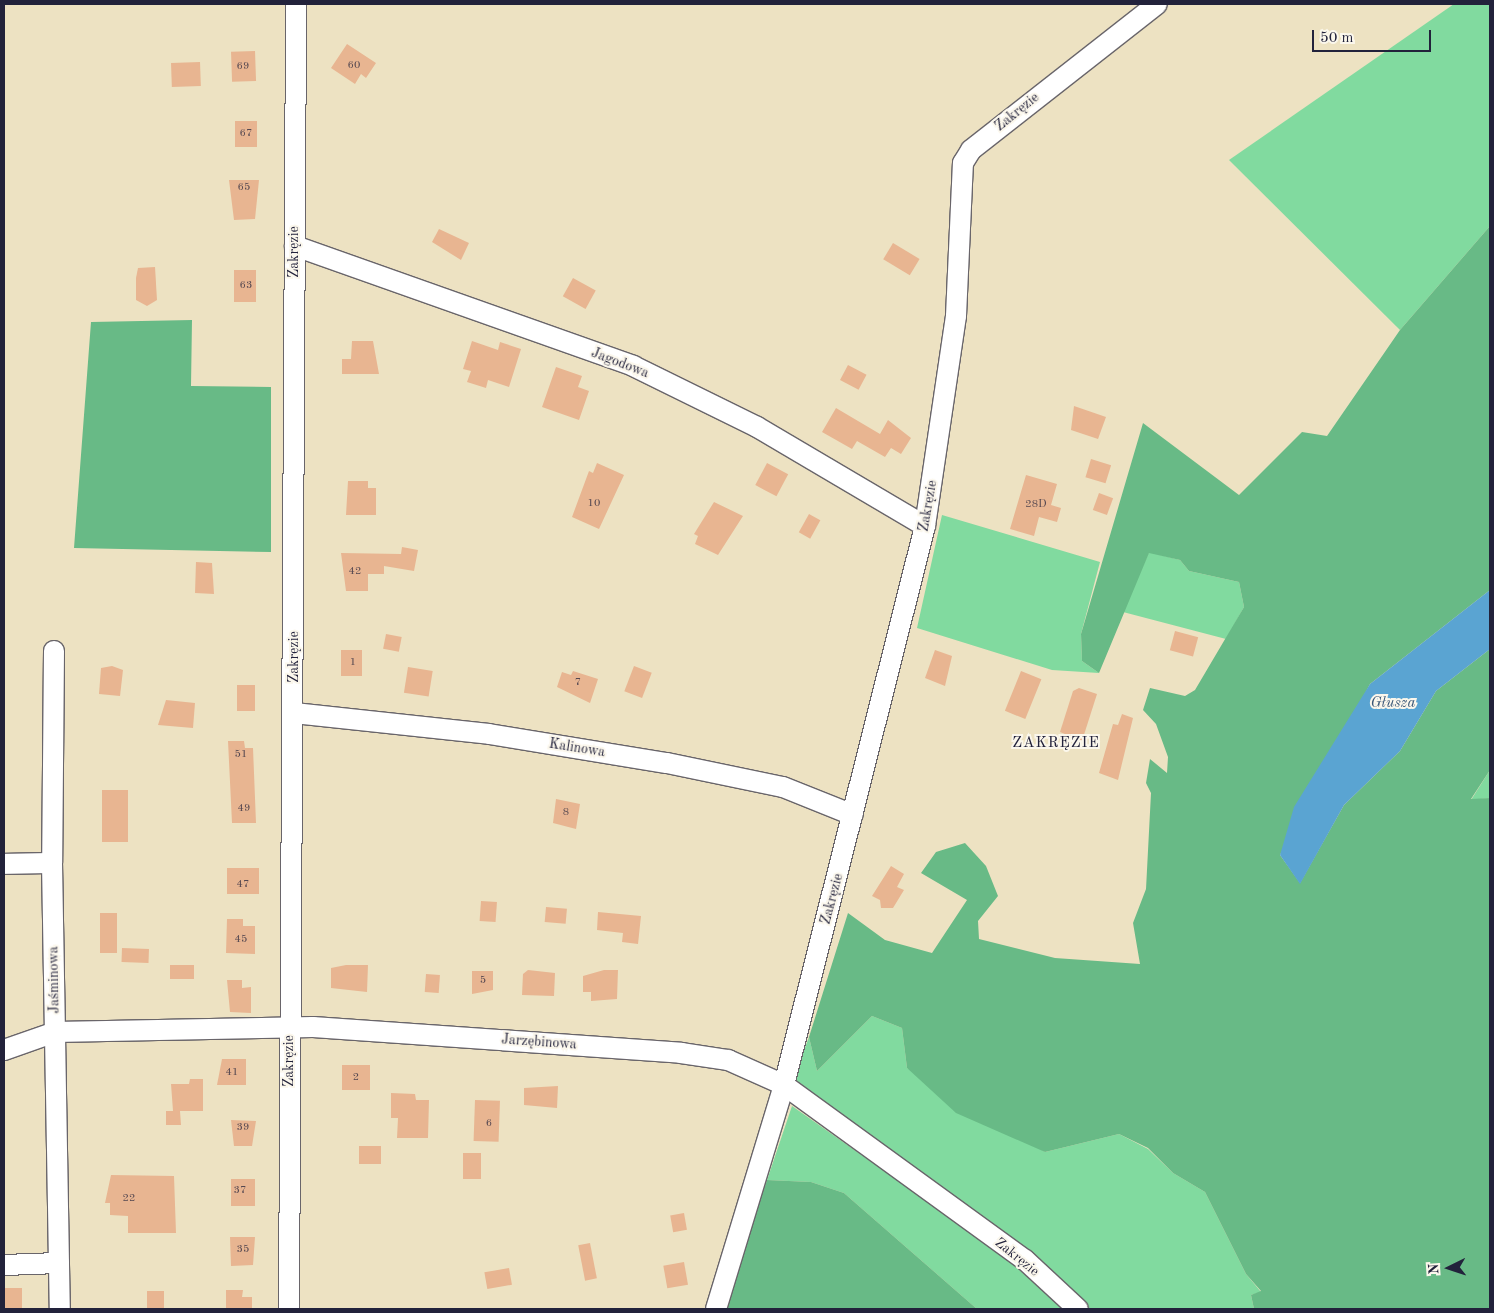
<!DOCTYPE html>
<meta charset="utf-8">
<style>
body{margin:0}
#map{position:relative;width:1494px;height:1313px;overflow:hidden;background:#ede2c2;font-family:"Old Standard TT",serif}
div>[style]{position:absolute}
.green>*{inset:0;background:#81da9f}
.forest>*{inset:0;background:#68ba86}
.water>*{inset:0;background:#5aa4d2}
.building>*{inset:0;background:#e8b591;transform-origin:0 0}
.roads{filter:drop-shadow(1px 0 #69656a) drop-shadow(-1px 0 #69656a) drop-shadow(0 1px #69656a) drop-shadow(0 -1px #69656a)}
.minor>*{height:20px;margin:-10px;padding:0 10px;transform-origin:10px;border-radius:10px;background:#fff}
span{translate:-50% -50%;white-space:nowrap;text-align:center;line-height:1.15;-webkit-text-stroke:4px #fbf7ec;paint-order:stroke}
.number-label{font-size:11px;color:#544750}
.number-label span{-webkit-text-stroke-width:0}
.street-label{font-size:14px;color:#22223b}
.water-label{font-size:15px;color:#385677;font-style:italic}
.neighbourhood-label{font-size:15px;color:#22223b;letter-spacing:1px}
.frame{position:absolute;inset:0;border:5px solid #22223b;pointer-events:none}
.north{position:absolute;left:1424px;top:1243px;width:50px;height:50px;-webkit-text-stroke:4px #fbf7ec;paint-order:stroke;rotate:266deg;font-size:14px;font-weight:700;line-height:20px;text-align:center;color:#22223b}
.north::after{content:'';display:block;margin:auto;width:18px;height:22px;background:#22223b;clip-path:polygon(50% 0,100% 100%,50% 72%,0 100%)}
.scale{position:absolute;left:1312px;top:30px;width:119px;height:22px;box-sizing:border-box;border:2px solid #22223b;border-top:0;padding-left:6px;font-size:15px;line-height:18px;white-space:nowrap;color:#22223b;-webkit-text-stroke:4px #fbf7ec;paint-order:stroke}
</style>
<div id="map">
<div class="green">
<i style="clip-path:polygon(1454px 4px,1490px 4px,1490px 226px,1400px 330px,1229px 160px)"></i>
<i style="clip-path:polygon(942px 515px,1100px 562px,1081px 634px,1082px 661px,1099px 673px,1052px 670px,917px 628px)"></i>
<i style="clip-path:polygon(1149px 552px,1180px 560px,1189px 571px,1239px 582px,1244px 607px,1226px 639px,1123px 612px)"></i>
<i style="clip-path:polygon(1490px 770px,1490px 798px,1471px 800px)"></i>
<i style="clip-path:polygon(872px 1016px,902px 1028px,907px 1068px,1045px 1152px,1119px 1134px,1148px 1149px,1173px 1173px,1205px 1192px,1246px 1274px,1261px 1292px,1251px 1295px,1254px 1309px,1088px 1309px,790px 1087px,809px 1037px,817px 1071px)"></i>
<i style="clip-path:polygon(792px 1106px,1036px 1278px,1069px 1309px,977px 1309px,844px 1193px,811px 1182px,767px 1180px)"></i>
</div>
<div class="forest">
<i style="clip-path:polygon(1490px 226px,1490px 590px,1370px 684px,1280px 855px,1300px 883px,1344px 805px,1400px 751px,1436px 691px,1490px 649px,1490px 770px,1471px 799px,1490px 798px,1490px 1309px,1254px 1309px,1251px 1295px,1261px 1291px,1246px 1274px,1205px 1192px,1173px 1173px,1148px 1148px,1119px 1134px,1045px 1152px,956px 1113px,907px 1068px,902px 1028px,872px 1016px,817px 1071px,809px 1037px,848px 913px,885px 940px,932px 953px,967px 900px,921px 873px,936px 852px,965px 843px,986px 866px,998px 896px,978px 921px,979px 939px,1055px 958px,1140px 964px,1133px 923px,1146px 889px,1151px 793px,1146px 783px,1150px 759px,1167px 773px,1168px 757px,1156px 724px,1143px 710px,1150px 688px,1185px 696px,1195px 690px,1244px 607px,1239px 582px,1189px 571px,1180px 560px,1149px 553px,1099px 673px,1082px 661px,1081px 634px,1143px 423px,1239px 495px,1302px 432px,1327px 436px,1400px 330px)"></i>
<i style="clip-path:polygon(192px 320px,191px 386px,271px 387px,271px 552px,74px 548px,91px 322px)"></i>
<i style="clip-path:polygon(767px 1180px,811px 1182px,844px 1193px,977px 1309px,723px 1309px)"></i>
</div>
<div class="water">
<i style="clip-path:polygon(1490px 590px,1490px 649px,1436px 691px,1400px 751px,1344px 805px,1300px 884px,1280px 855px,1294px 807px,1370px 684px)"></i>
</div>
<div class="building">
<i style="clip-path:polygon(347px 44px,376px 63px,366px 78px,361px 74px,355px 84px,331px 68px)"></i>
<i style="left:255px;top:51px;width:30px;height:24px;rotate:88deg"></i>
<i style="left:200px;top:62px;width:24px;height:29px;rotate:88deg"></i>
<i style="left:235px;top:121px;width:22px;height:26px"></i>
<i style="clip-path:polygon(229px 180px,259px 180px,255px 219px,234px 220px)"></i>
<i style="clip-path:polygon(439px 229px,469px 243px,461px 260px,432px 242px)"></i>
<i style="left:893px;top:243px;width:31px;height:19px;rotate:31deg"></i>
<i style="clip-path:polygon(155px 267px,157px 300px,147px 306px,136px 300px,136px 278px,138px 268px)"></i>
<i style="left:234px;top:270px;width:22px;height:32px"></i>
<i style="left:573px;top:278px;width:26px;height:21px;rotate:29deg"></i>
<i style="clip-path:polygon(352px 341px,373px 341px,379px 374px,342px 374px,342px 359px,351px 359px)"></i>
<i style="clip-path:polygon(472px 341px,498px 350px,500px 342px,521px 349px,509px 387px,488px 380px,486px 388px,467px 382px,471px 371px,463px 369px)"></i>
<i style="left:848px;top:365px;width:21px;height:17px;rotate:28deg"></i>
<i style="clip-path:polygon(556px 367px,582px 376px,578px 387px,589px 391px,579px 420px,542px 407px)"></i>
<i style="clip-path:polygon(1074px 406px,1106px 417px,1098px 439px,1071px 430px)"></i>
<i style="clip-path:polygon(836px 408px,880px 434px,888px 420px,911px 438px,901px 454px,891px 448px,885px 457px,857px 441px,852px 449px,822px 432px)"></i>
<i style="left:1091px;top:459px;width:21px;height:19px;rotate:17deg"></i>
<i style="clip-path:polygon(597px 463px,624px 475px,599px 529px,572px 517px,589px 471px,593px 473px)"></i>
<i style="left:767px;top:463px;width:24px;height:25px;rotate:28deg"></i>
<i style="clip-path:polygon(1026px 475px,1057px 484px,1051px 505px,1061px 508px,1057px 522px,1039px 517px,1034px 536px,1010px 529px)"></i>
<i style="clip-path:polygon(348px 481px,368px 481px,368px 488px,376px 488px,376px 515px,346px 515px)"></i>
<i style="left:1099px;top:493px;width:15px;height:18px;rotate:20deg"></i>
<i style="clip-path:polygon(714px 502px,743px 516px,718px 555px,695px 544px,698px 536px,694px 534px)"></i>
<i style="left:809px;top:514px;width:13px;height:21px;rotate:29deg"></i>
<i style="clip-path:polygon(402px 547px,418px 550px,414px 571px,384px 566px,384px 574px,368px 574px,368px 591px,346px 591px,341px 553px,401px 554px)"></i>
<i style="clip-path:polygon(196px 562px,212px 563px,214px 594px,195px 593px)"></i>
<i style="left:1175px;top:631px;width:24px;height:20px;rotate:15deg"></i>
<i style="left:386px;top:634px;width:16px;height:15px;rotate:11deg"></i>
<i style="left:341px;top:650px;width:21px;height:26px"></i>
<i style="clip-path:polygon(935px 650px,952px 656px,945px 686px,925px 678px)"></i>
<i style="clip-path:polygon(112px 666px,123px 670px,120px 696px,99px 694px,101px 668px)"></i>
<i style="left:634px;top:666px;width:19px;height:27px;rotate:21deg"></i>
<i style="left:408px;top:667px;width:25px;height:26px;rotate:9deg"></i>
<i style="clip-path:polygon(573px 671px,598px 679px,590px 703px,557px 687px,562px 672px,571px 675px)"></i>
<i style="left:1021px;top:671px;width:22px;height:43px;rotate:22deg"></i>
<i style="left:237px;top:685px;width:18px;height:26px"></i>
<i style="clip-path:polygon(1079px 688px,1097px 694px,1082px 741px,1060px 732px,1073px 691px)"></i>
<i style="clip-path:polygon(166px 700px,195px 703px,193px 728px,158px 725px)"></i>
<i style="clip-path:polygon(1122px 714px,1133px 718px,1118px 780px,1099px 773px,1113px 724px,1118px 725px)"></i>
<i style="clip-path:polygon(228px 741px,244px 741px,245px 748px,253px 748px,256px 823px,232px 823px)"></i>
<i style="left:102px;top:790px;width:26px;height:52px"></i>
<i style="clip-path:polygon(556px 799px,580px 804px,576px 829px,553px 823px)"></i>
<i style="clip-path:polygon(891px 866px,904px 874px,897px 887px,904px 890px,893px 908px,881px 908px,880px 900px,872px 896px)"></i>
<i style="left:227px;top:868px;width:32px;height:26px"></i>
<i style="left:481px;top:901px;width:16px;height:20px;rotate:4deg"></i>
<i style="left:546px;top:907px;width:21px;height:15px;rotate:5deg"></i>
<i style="clip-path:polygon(598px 912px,641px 916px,638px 944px,622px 942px,623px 933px,597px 930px)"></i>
<i style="left:100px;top:913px;width:17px;height:40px"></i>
<i style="clip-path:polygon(227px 919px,243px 919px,243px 926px,255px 926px,255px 954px,226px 953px)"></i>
<i style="left:122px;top:948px;width:27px;height:14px;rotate:2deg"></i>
<i style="left:170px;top:965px;width:24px;height:14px"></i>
<i style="clip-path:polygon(346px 965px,368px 965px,367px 992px,331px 988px,331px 968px)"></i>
<i style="clip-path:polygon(528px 970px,555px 973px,554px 996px,522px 995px,523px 974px)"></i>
<i style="clip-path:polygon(604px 970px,618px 970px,617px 999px,591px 1001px,591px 992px,583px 992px,583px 976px)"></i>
<i style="clip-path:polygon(472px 971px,493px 971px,493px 990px,472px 994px)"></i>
<i style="left:426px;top:974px;width:14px;height:18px;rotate:4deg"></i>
<i style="clip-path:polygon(227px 980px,242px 980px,242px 988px,251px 987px,251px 1013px,230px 1012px)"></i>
<i style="clip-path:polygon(222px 1059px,246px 1059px,246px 1085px,217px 1085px)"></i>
<i style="left:342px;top:1065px;width:28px;height:25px"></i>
<i style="clip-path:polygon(190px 1079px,203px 1079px,203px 1111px,180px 1111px,181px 1125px,166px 1125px,166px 1111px,173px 1111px,171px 1084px,189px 1084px)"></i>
<i style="clip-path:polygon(558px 1086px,557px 1108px,524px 1105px,524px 1088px)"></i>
<i style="clip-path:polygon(391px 1093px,415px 1094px,416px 1100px,429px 1100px,428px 1138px,397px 1138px,398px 1118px,391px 1118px)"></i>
<i style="left:475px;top:1100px;width:25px;height:41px;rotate:2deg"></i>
<i style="clip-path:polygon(231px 1120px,256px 1121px,252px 1146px,234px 1146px)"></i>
<i style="left:359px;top:1146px;width:22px;height:18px"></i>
<i style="left:481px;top:1153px;width:26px;height:18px;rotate:90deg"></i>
<i style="clip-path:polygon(111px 1175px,174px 1176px,176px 1233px,128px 1233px,128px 1216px,110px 1215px,110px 1203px,105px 1203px)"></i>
<i style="left:255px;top:1179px;width:27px;height:24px;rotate:90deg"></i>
<i style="left:684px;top:1213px;width:17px;height:14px;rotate:80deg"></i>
<i style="clip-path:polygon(230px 1237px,255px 1237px,253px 1265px,231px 1266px)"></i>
<i style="left:590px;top:1243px;width:36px;height:12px;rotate:79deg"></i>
<i style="left:684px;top:1262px;width:23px;height:21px;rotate:80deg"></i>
<i style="left:509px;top:1268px;width:17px;height:25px;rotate:80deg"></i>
<i style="left:4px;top:1288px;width:18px;height:21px"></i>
<i style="clip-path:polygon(226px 1290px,243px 1290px,242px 1297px,252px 1297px,252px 1309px,226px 1309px)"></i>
<i style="left:147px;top:1291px;width:17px;height:18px"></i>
</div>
<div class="roads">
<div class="minor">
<i style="left:295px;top:246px;width:359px;rotate:19.5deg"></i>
<i style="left:633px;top:366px;width:138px;rotate:26.2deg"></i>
<i style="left:757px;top:427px;width:195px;rotate:30.5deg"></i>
<i style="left:54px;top:651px;width:212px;rotate:90.5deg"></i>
<i style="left:52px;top:863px;width:446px;rotate:89deg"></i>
<i style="left:294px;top:713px;width:196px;rotate:6.1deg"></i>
<i style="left:489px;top:734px;width:180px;rotate:9.3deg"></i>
<i style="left:667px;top:763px;width:118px;rotate:11.7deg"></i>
<i style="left:783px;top:787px;width:75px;rotate:21.8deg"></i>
<i style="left:4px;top:864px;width:48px;rotate:-1.2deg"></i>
<i style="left:4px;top:1050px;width:54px;rotate:-19.4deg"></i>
<i style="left:55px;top:1032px;width:258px;rotate:-1.1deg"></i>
<i style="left:313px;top:1027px;width:369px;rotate:4deg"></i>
<i style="left:681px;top:1053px;width:48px;rotate:8.5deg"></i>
<i style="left:728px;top:1060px;width:61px;rotate:24.1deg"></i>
<i style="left:784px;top:1085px;width:298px;rotate:36deg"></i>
<i style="left:1025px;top:1260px;width:72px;rotate:42.8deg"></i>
<i style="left:4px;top:1265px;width:55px;rotate:-2.1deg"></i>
<i style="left:289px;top:1309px;width:1305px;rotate:-89.69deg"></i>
<i style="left:716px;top:1309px;width:234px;rotate:-73.1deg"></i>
<i style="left:784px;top:1085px;width:577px;rotate:-75.84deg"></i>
<i style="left:925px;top:526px;width:212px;rotate:-81.6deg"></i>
<i style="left:956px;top:316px;width:153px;rotate:-87.4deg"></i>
<i style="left:963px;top:163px;width:15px;rotate:-58deg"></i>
<i style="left:971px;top:150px;width:236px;rotate:-38.1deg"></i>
</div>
</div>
<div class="number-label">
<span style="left:354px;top:66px">60</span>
<span style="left:243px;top:67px">69</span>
<span style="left:246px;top:134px">67</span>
<span style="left:244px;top:188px">65</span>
<span style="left:246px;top:286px">63</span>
<span style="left:594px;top:504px">10</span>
<span style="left:1036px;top:505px">28D</span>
<span style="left:355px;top:572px">42</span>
<span style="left:353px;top:663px">1</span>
<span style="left:578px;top:683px">7</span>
<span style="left:241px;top:755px">51</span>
<span style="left:244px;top:809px">49</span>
<span style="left:566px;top:813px">8</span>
<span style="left:243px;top:885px">47</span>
<span style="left:241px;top:940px">45</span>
<span style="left:483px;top:981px">5</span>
<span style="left:232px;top:1073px">41</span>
<span style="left:356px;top:1078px">2</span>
<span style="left:489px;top:1124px">6</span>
<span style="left:243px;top:1128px">39</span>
<span style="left:240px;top:1191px">37</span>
<span style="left:129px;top:1199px">22</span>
<span style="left:243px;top:1250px">35</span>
</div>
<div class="street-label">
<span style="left:1017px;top:112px;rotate:-39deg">Zakręzie</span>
<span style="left:294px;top:252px;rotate:-90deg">Zakręzie</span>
<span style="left:620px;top:363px;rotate:21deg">Jagodowa</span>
<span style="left:928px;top:506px;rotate:-80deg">Zakręzie</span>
<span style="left:294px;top:657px;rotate:-90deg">Zakręzie</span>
<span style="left:577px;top:748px;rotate:9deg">Kalinowa</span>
<span style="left:832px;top:899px;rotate:-75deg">Zakręzie</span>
<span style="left:54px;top:980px;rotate:-91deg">Jaśminowa</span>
<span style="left:539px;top:1042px;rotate:4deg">Jarzębinowa</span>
<span style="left:289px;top:1061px;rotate:-90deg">Zakręzie</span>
<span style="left:1017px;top:1257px;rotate:39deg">Zakręzie</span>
</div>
<div class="water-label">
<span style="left:1393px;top:704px">Głusza</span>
</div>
<div class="neighbourhood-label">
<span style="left:1056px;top:744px">ZAKRĘZIE</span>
</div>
<div class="frame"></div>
<div class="north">N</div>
<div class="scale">50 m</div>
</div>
